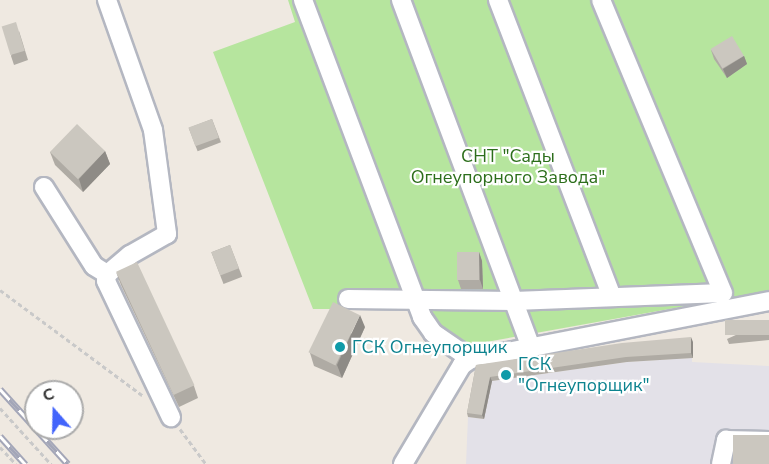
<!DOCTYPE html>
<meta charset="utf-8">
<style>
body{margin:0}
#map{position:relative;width:769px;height:464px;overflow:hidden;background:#efe9e1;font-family:"Nunito Sans",sans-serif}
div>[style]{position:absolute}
.industrial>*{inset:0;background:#e3e1e8}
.green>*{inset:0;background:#b6e59e}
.path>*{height:3px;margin-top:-1.5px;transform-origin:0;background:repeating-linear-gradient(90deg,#c9c9c9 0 4.5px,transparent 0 7.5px)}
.roads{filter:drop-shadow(2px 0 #b4b7c1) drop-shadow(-2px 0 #b4b7c1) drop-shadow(0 2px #b4b7c1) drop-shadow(0 -2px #b4b7c1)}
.minor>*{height:18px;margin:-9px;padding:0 9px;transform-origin:9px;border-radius:9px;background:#fff}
.rail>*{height:7px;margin-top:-3.5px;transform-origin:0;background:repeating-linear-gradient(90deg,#fff 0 14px,#a3a6b8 0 28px);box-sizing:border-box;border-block:2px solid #a3a6b8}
.wall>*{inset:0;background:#afaba4;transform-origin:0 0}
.shaded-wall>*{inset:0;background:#8e8b86}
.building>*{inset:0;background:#cbc7bf;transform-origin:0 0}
.dots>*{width:16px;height:16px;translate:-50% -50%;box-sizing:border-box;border:3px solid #fff;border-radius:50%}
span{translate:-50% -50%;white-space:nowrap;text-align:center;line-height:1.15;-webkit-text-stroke:4.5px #fff;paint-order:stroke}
.park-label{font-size:18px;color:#2c6e1b}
.culture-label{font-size:18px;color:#0d838f}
.left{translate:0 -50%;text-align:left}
.north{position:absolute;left:24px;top:380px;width:60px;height:60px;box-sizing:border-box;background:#fff;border:2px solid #ababab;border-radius:50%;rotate:340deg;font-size:16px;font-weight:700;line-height:24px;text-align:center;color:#2e2e2e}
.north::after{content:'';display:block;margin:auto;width:21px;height:27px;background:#4264fb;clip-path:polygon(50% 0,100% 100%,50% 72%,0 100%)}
</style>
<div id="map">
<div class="industrial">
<i style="clip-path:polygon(692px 358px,692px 362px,769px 366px,769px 464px,466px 464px,468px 417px,484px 419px,492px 381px,627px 362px)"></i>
</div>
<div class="green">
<i style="clip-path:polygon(288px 0,769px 0,769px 291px,458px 347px,417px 309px,313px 309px,213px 52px,295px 22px)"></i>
</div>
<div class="path">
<i style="left:0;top:290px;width:177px;rotate:36.5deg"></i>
<i style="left:0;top:408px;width:76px;rotate:47.7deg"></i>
<i style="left:180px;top:429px;width:44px;rotate:53.4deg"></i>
<i style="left:0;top:447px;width:23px;rotate:47deg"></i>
</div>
<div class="roads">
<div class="minor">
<i style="left:107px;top:0;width:138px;rotate:70.5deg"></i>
<i style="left:153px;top:130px;width:105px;rotate:82.3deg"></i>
<i style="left:167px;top:234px;width:43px;rotate:150.4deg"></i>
<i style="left:130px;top:255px;width:30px;rotate:140deg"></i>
<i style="left:107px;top:274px;width:7px;rotate:98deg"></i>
<i style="left:106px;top:281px;width:151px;rotate:64.5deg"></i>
<i style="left:303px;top:0;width:339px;rotate:69.4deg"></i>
<i style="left:422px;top:317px;width:19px;rotate:55deg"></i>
<i style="left:433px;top:333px;width:46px;rotate:34.4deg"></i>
<i style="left:401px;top:0;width:368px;rotate:69.5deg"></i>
<i style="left:498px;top:0;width:316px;rotate:69deg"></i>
<i style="left:44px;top:187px;width:93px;rotate:57.7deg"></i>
<i style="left:94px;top:266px;width:15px;rotate:32deg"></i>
<i style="left:348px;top:299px;width:166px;rotate:0.7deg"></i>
<i style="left:514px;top:301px;width:209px;rotate:-2.2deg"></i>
<i style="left:723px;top:293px;width:317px;rotate:-112.6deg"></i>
<i style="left:403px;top:464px;width:115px;rotate:-59.2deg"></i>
<i style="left:462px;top:365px;width:11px;rotate:-34deg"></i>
<i style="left:471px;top:359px;width:304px;rotate:-11deg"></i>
<i style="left:721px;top:464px;width:25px;rotate:-78deg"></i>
<i style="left:726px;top:440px;width:43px;rotate:1.3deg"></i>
</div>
</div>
<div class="rail">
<i style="left:0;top:389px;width:101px;rotate:47.8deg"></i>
<i style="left:0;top:436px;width:38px;rotate:48deg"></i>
</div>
<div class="wall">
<i style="clip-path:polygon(19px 31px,28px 60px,14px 65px,11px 56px)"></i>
<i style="clip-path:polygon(711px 50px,744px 56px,747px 64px,727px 78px,714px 59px)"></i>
<i style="left:212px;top:119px;width:25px;height:25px;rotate:69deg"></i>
<i style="clip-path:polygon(105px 151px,110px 164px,83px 192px,55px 165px,50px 152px)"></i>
<i style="left:230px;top:245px;width:34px;height:20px;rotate:69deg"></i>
<i style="clip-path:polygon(479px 252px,482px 261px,483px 289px,461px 289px,458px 280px)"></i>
<i style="clip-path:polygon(116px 272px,194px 386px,198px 398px,179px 407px,121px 285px)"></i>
<i style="clip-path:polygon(769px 320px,769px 340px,729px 344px,727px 339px)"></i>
<i style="clip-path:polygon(365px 327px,342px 378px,314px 366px,310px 353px)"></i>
<i style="clip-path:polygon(693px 342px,693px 358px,627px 362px,492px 381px,484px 419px,468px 417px,467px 413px,476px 365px)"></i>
</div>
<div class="shaded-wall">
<i style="clip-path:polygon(744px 56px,747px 64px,727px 78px,723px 69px)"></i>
<i style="clip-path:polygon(105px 151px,110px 164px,83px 192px,79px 179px)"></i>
<i style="clip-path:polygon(479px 252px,482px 261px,483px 289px,480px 280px)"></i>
<i style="clip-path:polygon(360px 315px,365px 327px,342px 378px,337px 365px)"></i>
<i style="clip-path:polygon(691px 337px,693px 342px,693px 358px,691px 353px)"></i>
<i style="clip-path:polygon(490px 377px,492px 381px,484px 419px,482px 415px)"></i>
</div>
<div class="building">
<i style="left:16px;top:22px;width:30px;height:15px;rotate:73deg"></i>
<i style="left:732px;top:36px;width:23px;height:25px;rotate:59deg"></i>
<i style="left:212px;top:119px;width:20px;height:25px;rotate:70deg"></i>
<i style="left:77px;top:124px;width:39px;height:39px;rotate:44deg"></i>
<i style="left:230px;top:245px;width:25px;height:20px;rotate:69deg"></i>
<i style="left:457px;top:252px;width:22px;height:28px"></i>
<i style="left:137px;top:262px;width:136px;height:23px;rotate:65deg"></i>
<i style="left:333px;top:302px;width:30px;height:56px;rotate:26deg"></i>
<i style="left:769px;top:320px;width:15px;height:44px;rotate:90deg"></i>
<i style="clip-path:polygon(691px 337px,691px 353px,626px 357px,490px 377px,482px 415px,467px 413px,476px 365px,622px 343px)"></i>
<i style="left:733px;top:435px;width:36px;height:29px"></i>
</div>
<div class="dots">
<i style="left:340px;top:347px;background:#0f9aa8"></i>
<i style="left:506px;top:375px;background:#0f9aa8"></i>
</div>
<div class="park-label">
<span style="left:508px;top:167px">СНТ "Сады<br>Огнеупорного Завода"</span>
</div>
<div class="culture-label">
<span class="left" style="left:352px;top:347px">ГСК Огнеупорщик</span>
<span class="left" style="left:518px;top:375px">ГСК<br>"Огнеупорщик"</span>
</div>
<div class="north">С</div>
</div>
